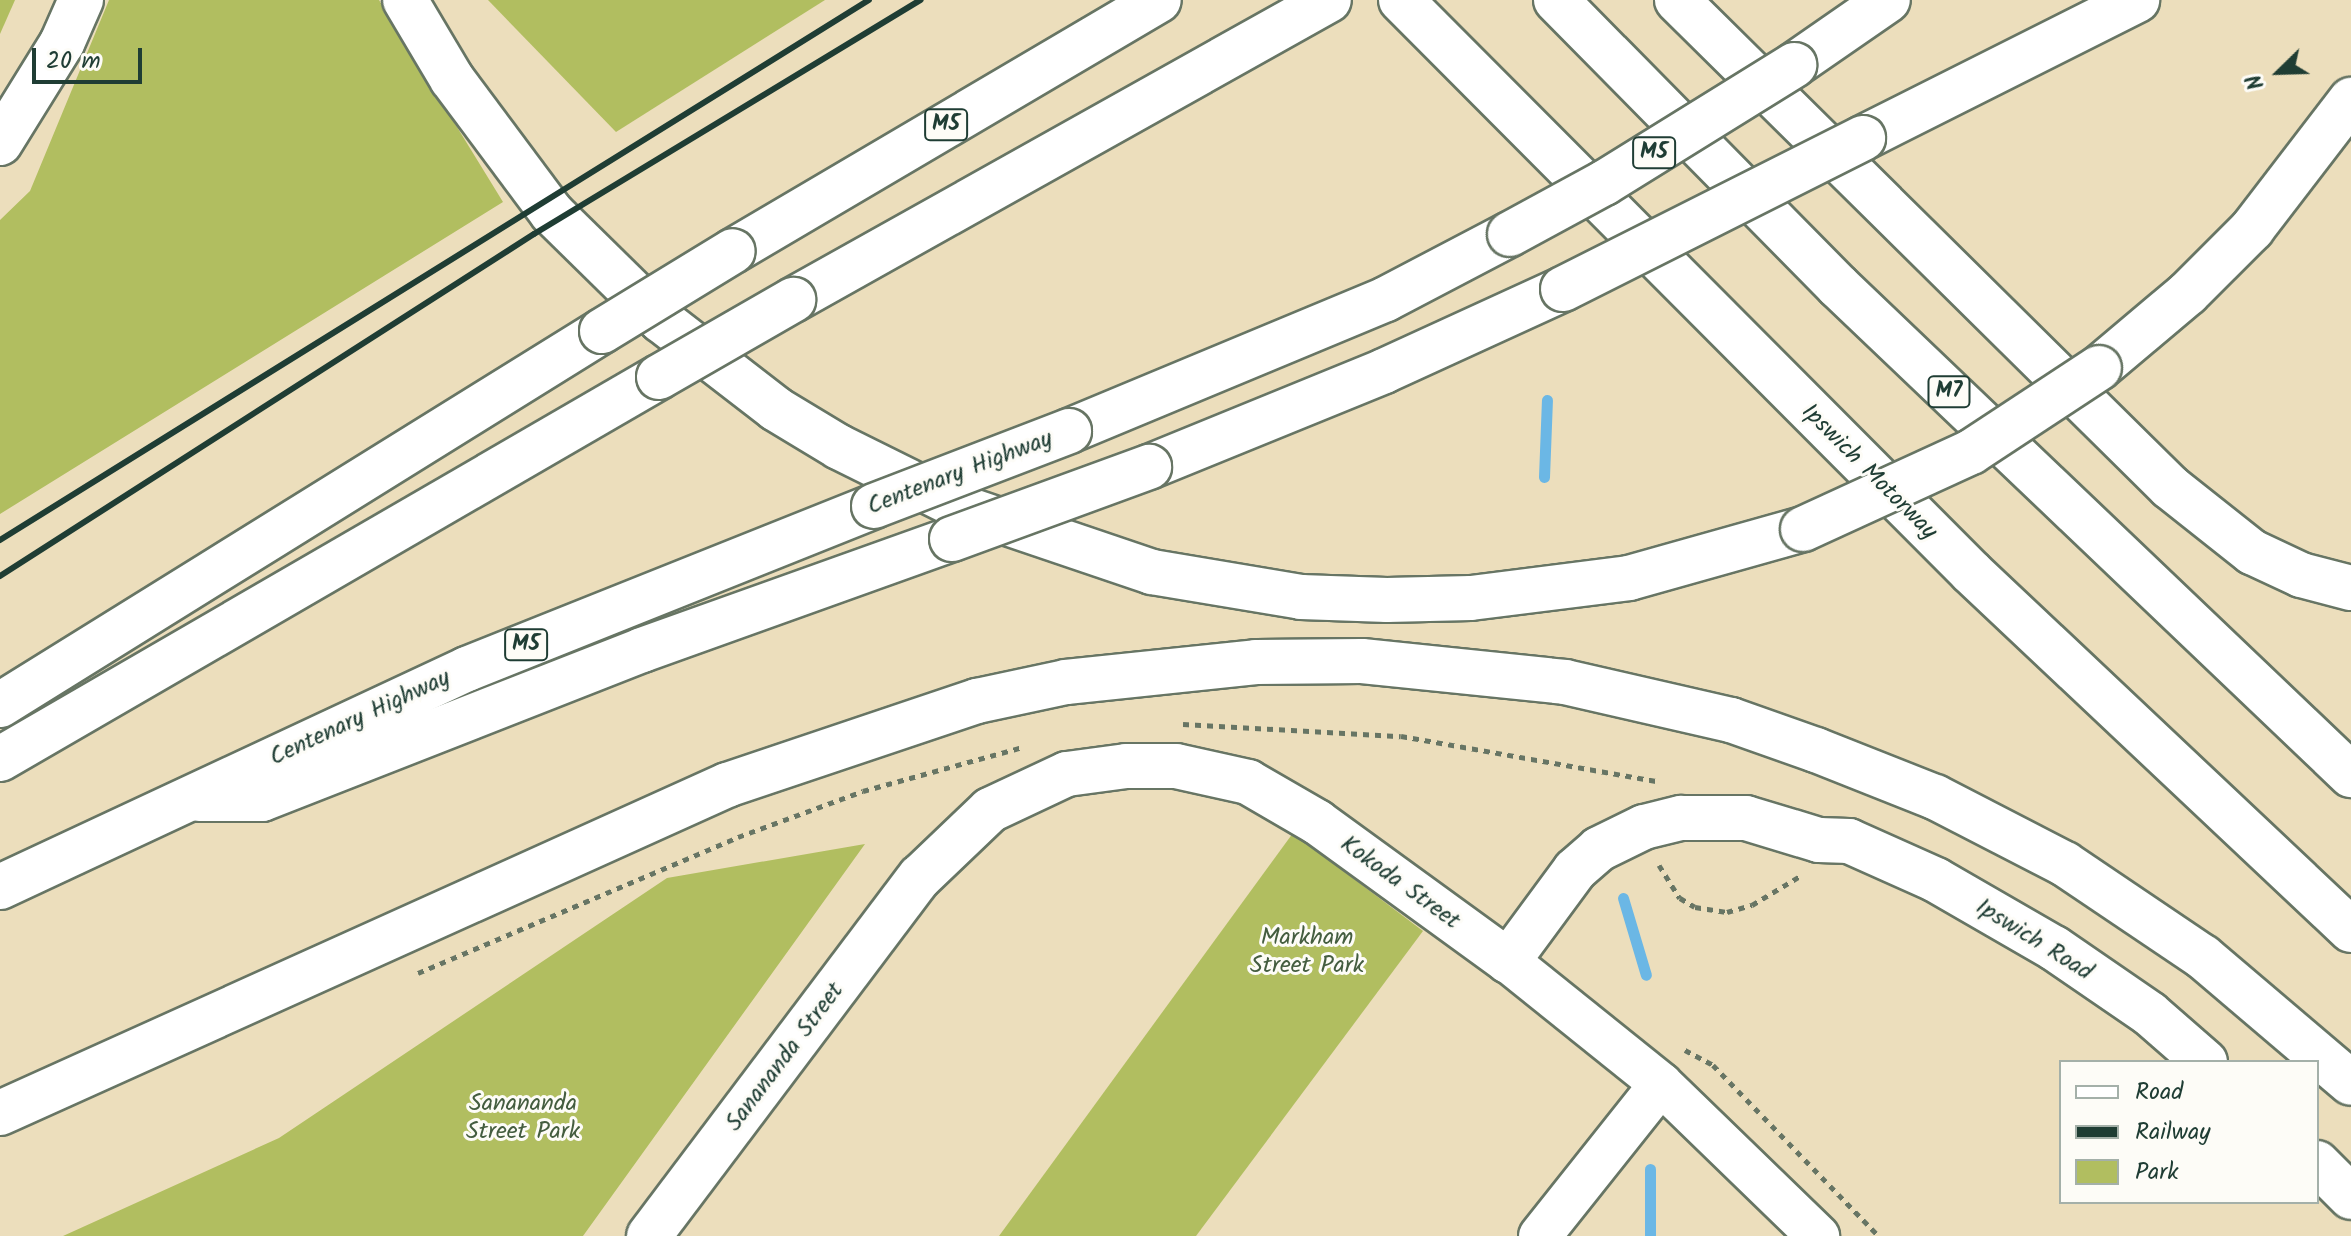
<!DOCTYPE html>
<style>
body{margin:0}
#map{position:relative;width:2351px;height:1236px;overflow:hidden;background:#ecdebc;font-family:Kalam,sans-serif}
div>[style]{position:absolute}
.green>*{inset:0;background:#b1be60}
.stream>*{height:11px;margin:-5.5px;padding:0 5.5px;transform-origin:5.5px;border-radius:5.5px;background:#6bb7e5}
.path>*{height:5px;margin-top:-2.5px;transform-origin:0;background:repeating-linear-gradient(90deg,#677564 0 6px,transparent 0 12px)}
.roads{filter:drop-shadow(2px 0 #677564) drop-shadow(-2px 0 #677564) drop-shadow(0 2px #677564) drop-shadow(0 -2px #677564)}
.street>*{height:42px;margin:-21px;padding:0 21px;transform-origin:21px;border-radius:21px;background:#fff}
.secondary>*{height:44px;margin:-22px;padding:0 22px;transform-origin:22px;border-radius:22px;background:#fff}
.highway>*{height:44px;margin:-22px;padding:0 22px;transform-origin:22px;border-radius:22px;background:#fff}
.rail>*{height:6px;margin:-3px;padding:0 3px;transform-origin:3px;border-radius:3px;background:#1f3d34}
.bridges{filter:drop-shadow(2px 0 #677564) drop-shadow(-2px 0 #677564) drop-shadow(0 2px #677564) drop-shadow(0 -2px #677564)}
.highway-bridge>*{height:44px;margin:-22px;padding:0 22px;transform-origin:22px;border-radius:22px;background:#fff}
span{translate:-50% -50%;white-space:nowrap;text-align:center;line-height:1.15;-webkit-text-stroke:6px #fdfcf7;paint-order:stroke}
.shield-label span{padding:2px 6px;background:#fdfcf7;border:2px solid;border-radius:6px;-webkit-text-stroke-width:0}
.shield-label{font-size:22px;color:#1f3d34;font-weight:700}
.street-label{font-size:24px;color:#1f3d34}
.park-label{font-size:24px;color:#445d3f}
.legend{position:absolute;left:2059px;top:1060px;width:260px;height:144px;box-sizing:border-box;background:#fdfcf7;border:2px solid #a4b0a9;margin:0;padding:10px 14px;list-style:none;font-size:24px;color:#1f3d34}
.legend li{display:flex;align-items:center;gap:16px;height:40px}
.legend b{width:40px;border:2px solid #a4b0a9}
.north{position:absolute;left:2239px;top:32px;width:80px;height:80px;-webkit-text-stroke:6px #fdfcf7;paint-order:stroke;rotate:247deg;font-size:22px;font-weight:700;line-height:32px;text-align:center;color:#1f3d34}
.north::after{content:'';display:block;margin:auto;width:28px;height:36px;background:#1f3d34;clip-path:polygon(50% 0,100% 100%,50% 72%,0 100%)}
.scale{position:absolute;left:32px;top:48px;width:110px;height:36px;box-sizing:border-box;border:4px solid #1f3d34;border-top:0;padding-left:10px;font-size:24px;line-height:28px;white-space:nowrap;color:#1f3d34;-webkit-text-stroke:6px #fdfcf7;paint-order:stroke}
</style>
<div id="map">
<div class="green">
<i style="clip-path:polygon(0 0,15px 0,0 34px)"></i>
<i style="clip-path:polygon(109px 0,379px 0,503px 202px,0 514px,0 220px,30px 191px)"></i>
<i style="clip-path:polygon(488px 0,825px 0,616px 132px)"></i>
<i style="clip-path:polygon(1293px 833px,1423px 931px,1196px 1236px,999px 1236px)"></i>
<i style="clip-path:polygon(865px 844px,583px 1236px,63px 1236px,279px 1138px,667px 878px)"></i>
</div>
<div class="stream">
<i style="left:1544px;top:477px;width:77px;rotate:-87.8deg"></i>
<i style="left:1623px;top:898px;width:80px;rotate:73.4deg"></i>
<i style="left:1650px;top:1236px;width:67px;rotate:-90deg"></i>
</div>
<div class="path">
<i style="left:1183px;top:724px;width:218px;rotate:3.2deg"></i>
<i style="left:1401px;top:736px;width:259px;rotate:10deg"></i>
<i style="left:1659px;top:865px;width:39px;rotate:58deg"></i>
<i style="left:1680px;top:898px;width:17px;rotate:31deg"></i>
<i style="left:1695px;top:907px;width:32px;rotate:9deg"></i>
<i style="left:1727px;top:912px;width:26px;rotate:-16deg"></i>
<i style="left:1752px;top:905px;width:56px;rotate:-31.1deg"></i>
<i style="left:418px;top:973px;width:348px;rotate:-23deg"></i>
<i style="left:738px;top:837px;width:133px;rotate:-20.2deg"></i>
<i style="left:863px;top:791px;width:166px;rotate:-15.4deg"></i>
<i style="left:1685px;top:1050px;width:32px;rotate:28deg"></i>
<i style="left:1713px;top:1065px;width:238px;rotate:45.9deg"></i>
</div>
<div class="roads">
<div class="street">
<i style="left:1508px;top:961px;width:196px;rotate:38.8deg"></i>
<i style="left:1661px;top:1084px;width:219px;rotate:44.1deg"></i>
<i style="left:1540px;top:1236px;width:194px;rotate:-51.5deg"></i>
</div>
<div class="secondary">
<i style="left:2317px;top:1163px;width:48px;rotate:45deg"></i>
<i style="left:649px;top:1236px;width:450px;rotate:-53deg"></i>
<i style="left:920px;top:877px;width:97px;rotate:-43.7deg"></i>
<i style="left:990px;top:810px;width:85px;rotate:-25.1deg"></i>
<i style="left:1067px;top:774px;width:60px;rotate:-7.7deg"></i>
<i style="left:1126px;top:766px;width:50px"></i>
<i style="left:1176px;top:766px;width:74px;rotate:12.5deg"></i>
<i style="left:1248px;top:782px;width:80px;rotate:30.1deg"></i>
<i style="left:1317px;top:822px;width:236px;rotate:36deg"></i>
<i style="left:1508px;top:961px;width:113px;rotate:-53.6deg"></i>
<i style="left:1575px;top:870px;width:32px;rotate:-41deg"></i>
<i style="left:1599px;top:849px;width:50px;rotate:-26.1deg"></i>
<i style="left:1644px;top:827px;width:38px;rotate:-14deg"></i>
<i style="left:1681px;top:818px;width:65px"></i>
<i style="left:1746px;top:818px;width:76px;rotate:16.8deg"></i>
<i style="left:1819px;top:840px;width:30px;rotate:2deg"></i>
<i style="left:1849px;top:841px;width:95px;rotate:24.1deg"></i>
<i style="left:1936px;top:880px;width:136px;rotate:30deg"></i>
<i style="left:2054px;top:948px;width:116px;rotate:34.5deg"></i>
<i style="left:2150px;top:1014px;width:73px;rotate:41.1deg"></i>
</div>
<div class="highway">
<i style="left:405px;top:0;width:92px;rotate:59.3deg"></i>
<i style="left:452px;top:79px;width:167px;rotate:53.3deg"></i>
<i style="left:552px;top:213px;width:153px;rotate:44.5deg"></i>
<i style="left:661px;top:320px;width:145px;rotate:37.7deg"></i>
<i style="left:776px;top:409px;width:74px;rotate:31.1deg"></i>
<i style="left:839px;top:447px;width:135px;rotate:26.4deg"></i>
<i style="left:960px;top:507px;width:203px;rotate:18.7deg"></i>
<i style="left:1152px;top:572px;width:151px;rotate:9.5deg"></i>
<i style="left:1301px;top:597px;width:86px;rotate:2deg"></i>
<i style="left:1387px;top:600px;width:84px;rotate:-1.4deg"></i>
<i style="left:1471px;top:598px;width:159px;rotate:-7.2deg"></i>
<i style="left:1629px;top:578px;width:181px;rotate:-15.7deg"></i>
<i style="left:1401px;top:0;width:808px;rotate:45.1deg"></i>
<i style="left:1971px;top:572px;width:522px;rotate:43.29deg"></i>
<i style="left:1556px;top:0;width:402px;rotate:45.4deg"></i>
<i style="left:1838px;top:286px;width:709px;rotate:43.63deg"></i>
<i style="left:1677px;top:0;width:693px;rotate:44.65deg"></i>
<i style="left:2170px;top:487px;width:105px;rotate:38.4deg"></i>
<i style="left:2252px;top:552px;width:54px;rotate:25.1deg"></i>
<i style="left:2301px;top:575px;width:52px;rotate:14.6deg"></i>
<i style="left:1794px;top:65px;width:114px;rotate:-34.7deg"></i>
<i style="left:1863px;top:138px;width:307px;rotate:-26.7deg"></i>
<i style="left:0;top:143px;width:118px;rotate:-58.2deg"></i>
<i style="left:62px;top:43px;width:47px;rotate:-66.2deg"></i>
<i style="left:733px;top:251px;width:494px;rotate:-30.5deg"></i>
<i style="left:793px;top:300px;width:614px;rotate:-29.24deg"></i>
<i style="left:2099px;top:368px;width:116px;rotate:-40.1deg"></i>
<i style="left:2188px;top:293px;width:91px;rotate:-45deg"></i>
<i style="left:2252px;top:229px;width:163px;rotate:-52.5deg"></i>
<i style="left:1069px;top:431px;width:343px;rotate:-22.6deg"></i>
<i style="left:1386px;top:299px;width:140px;rotate:-27.7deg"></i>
<i style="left:1149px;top:467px;width:254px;rotate:-22.2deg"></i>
<i style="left:1384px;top:371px;width:197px;rotate:-24.6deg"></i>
<i style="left:0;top:705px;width:709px;rotate:-31.85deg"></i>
<i style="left:0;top:759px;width:762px;rotate:-30.1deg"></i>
<i style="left:199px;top:799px;width:63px"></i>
<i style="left:262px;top:799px;width:408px;rotate:-21.4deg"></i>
<i style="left:642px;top:650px;width:329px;rotate:-19.7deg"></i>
<i style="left:0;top:887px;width:515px;rotate:-25.02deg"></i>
<i style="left:467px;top:669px;width:438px;rotate:-21.8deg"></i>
<i style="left:0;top:1113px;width:798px;rotate:-24.28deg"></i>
<i style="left:727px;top:785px;width:264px;rotate:-18.6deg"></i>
<i style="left:977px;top:701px;width:91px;rotate:-12.1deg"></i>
<i style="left:1066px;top:682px;width:191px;rotate:-6deg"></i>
<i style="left:1256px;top:662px;width:106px;rotate:-0.5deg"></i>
<i style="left:1362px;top:661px;width:204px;rotate:5.9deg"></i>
<i style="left:1565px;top:682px;width:170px;rotate:12.9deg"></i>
<i style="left:1731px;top:720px;width:90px;rotate:19.4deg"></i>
<i style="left:1816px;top:750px;width:128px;rotate:21.6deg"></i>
<i style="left:1935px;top:797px;width:146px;rotate:27.3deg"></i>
<i style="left:2065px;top:864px;width:166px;rotate:34deg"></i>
<i style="left:2203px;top:957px;width:194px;rotate:40.4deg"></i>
</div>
</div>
<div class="rail">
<i style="left:0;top:540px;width:1023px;rotate:-31.86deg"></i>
<i style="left:0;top:576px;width:634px;rotate:-32.64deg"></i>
<i style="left:534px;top:234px;width:452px;rotate:-31.2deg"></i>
</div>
<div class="bridges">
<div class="highway-bridge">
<i style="left:1510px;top:234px;width:107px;rotate:-28.5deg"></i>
<i style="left:1604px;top:183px;width:224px;rotate:-31.8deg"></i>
<i style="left:1563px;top:289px;width:336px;rotate:-26.7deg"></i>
<i style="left:602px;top:331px;width:153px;rotate:-31.4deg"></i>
<i style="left:659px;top:377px;width:155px;rotate:-29.9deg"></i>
<i style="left:874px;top:506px;width:209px;rotate:-21deg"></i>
<i style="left:1803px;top:529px;width:185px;rotate:-24.6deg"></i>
<i style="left:1971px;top:452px;width:153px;rotate:-33.3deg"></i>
<i style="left:952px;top:539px;width:210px;rotate:-20.1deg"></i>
</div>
</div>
<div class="shield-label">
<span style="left:946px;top:125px">M5</span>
<span style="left:1654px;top:153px">M5</span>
<span style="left:1949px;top:392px">M7</span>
<span style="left:526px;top:645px">M5</span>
</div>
<div class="street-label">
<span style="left:1869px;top:472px;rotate:45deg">Ipswich Motorway</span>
<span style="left:960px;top:473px;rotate:-21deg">Centenary Highway</span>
<span style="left:360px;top:718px;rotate:-25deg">Centenary Highway</span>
<span style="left:1400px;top:883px;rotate:36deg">Kokoda Street</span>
<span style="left:2034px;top:940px;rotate:32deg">Ipswich Road</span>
<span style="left:785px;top:1057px;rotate:-53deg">Sanananda Street</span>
</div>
<div class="park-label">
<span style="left:1307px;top:952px">Markham<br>Street Park</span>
<span style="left:523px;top:1118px">Sanananda<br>Street Park</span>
</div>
<ul class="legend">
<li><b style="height:10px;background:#fff"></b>Road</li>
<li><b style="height:10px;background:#1f3d34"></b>Railway</li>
<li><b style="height:22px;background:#b1be60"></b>Park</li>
</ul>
<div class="north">N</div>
<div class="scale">20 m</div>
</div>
